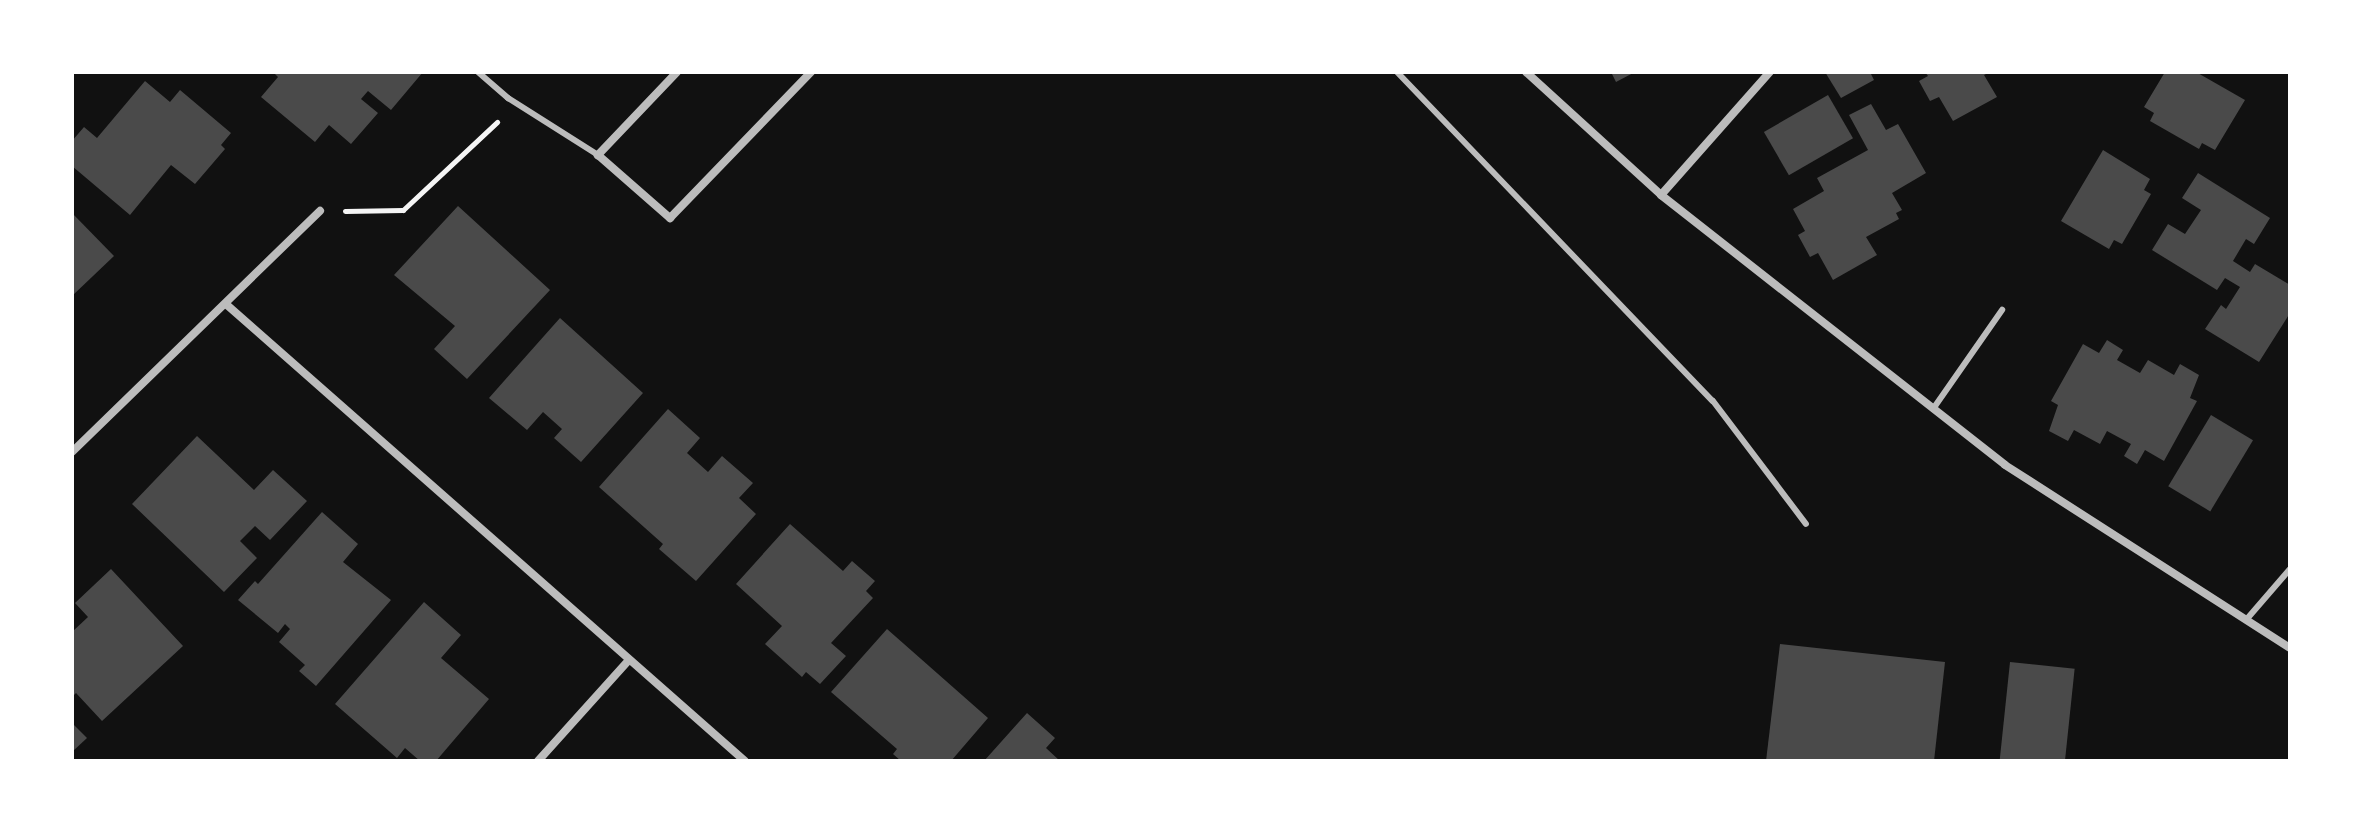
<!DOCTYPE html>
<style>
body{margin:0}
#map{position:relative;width:2362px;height:833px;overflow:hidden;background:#111;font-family:"Golos Text",sans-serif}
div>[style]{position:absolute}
.building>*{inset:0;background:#4a4a4a;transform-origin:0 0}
.path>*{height:5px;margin:-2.5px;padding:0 2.5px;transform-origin:2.5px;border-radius:2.5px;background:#f5f5f5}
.service>*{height:6px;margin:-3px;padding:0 3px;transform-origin:3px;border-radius:3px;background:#bcbcbc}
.minor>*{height:8px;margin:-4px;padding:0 4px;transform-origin:4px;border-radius:4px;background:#bcbcbc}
span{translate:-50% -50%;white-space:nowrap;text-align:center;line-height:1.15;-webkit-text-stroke:6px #fff;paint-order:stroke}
.frame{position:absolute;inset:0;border:74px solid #fff;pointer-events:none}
</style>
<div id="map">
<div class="building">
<i style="clip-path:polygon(273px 72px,423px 72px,391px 110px,368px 91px,361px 99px,378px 113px,351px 144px,329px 125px,315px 142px,261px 97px,278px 77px)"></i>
<i style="clip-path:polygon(1611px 72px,1635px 72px,1616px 82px)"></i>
<i style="clip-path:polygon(1825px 72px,1870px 72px,1874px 80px,1841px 98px)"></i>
<i style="clip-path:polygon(1925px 72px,1990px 72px,1984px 75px,1997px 97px,1953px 121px,1939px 97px,1930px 101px,1919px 81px,1928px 76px)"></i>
<i style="clip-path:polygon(2165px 72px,2196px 72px,2245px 100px,2215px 150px,2202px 143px,2199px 149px,2150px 121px,2154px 113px,2144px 107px)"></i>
<i style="clip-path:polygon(145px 81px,170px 102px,180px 90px,231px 133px,221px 145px,225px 149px,195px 184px,171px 165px,130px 215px,72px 166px,72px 141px,84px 127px,97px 138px)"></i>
<i style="left:1828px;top:95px;width:50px;height:74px;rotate:60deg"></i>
<i style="clip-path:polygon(1871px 104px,1886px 130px,1898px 124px,1926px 173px,1892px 193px,1902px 210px,1896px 213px,1899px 219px,1866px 237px,1877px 255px,1833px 280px,1818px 253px,1810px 257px,1798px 235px,1805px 231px,1793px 209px,1824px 191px,1817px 178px,1868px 150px,1849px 115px)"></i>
<i style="clip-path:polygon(2103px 150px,2150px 179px,2144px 190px,2151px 194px,2122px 244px,2114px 240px,2109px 249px,2061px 221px)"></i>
<i style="clip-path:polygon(2198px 173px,2270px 218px,2254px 244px,2246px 239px,2233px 261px,2250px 272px,2255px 264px,2290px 285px,2290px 313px,2259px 362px,2205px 329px,2221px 305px,2226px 309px,2240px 287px,2225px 278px,2217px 290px,2152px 250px,2168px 224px,2185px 234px,2201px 210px,2182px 198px)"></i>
<i style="clip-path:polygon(458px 206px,550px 290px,467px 379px,434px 349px,455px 326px,394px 275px)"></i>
<i style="clip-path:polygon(72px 213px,114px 256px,72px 296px)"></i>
<i style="clip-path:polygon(560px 318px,643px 393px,581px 462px,554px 438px,562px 429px,543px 412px,527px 430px,489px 398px)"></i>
<i style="clip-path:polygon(2107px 340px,2123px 350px,2117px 360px,2140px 373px,2148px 360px,2174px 375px,2180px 364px,2199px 375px,2190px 398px,2197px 401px,2164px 461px,2145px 450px,2137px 464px,2124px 456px,2131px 444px,2107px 431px,2100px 444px,2074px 430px,2068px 441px,2049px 431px,2058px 405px,2051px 401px,2083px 344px,2099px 353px)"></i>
<i style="clip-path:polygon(668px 409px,700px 438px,687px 453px,708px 472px,722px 456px,753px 483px,739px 498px,756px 514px,696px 581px,659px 549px,663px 544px,599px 487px)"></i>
<i style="left:2211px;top:415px;width:49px;height:83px;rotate:31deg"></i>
<i style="clip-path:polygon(197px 436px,254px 490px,273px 470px,307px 501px,270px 540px,255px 526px,240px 541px,257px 558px,224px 592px,132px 504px)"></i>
<i style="clip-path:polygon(322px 512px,358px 544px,343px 562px,391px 600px,316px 686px,299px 671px,305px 665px,279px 642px,290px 629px,285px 624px,278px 633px,238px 600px,255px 581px,258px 584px)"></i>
<i style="clip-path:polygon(790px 524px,843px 571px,852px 561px,875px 581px,866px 591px,873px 598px,831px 643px,846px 656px,820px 684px,806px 672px,802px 677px,765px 644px,782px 626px,736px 584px)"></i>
<i style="clip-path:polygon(111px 569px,183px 646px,102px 721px,76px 693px,72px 697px,72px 632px,88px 617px,75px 603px)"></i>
<i style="clip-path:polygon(424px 602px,461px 635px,441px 658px,489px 699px,436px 761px,420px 761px,405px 748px,397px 758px,335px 704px)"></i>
<i style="clip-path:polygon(887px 629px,988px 718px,951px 761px,901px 761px,893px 754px,897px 749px,831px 692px)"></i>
<i style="clip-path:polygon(1780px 644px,1945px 662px,1934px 761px,1766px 761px)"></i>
<i style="left:2010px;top:662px;width:65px;height:100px;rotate:6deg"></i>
<i style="clip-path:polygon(1027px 713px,1055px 738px,1046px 748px,1060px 761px,984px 761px)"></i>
<i style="clip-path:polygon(72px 723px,87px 738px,72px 752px)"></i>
</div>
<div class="path">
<i style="left:345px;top:211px;width:58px;rotate:-1deg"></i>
<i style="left:403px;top:210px;width:129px;rotate:-43.1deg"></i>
</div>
<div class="service">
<i style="left:478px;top:72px;width:40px;rotate:41deg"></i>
<i style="left:508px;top:98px;width:107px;rotate:32.3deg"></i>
<i style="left:1397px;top:72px;width:456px;rotate:46.2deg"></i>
<i style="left:1713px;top:401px;width:154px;rotate:52.9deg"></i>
<i style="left:1933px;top:409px;width:121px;rotate:-55.1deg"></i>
<i style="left:2246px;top:620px;width:67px;rotate:-49.2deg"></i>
</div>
<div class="minor">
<i style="left:677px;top:72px;width:115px;rotate:133.6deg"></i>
<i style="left:598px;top:155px;width:96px;rotate:41.2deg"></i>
<i style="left:670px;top:218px;width:203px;rotate:-46deg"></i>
<i style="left:1526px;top:72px;width:183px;rotate:42.3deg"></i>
<i style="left:1661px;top:195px;width:437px;rotate:38.1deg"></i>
<i style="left:2005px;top:465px;width:339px;rotate:32.7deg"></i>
<i style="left:1661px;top:195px;width:164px;rotate:-48.5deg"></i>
<i style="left:227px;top:305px;width:690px;rotate:41.36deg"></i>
<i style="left:72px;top:452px;width:346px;rotate:-44.2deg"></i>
<i style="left:538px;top:761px;width:135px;rotate:-48deg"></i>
</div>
<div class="frame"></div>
</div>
